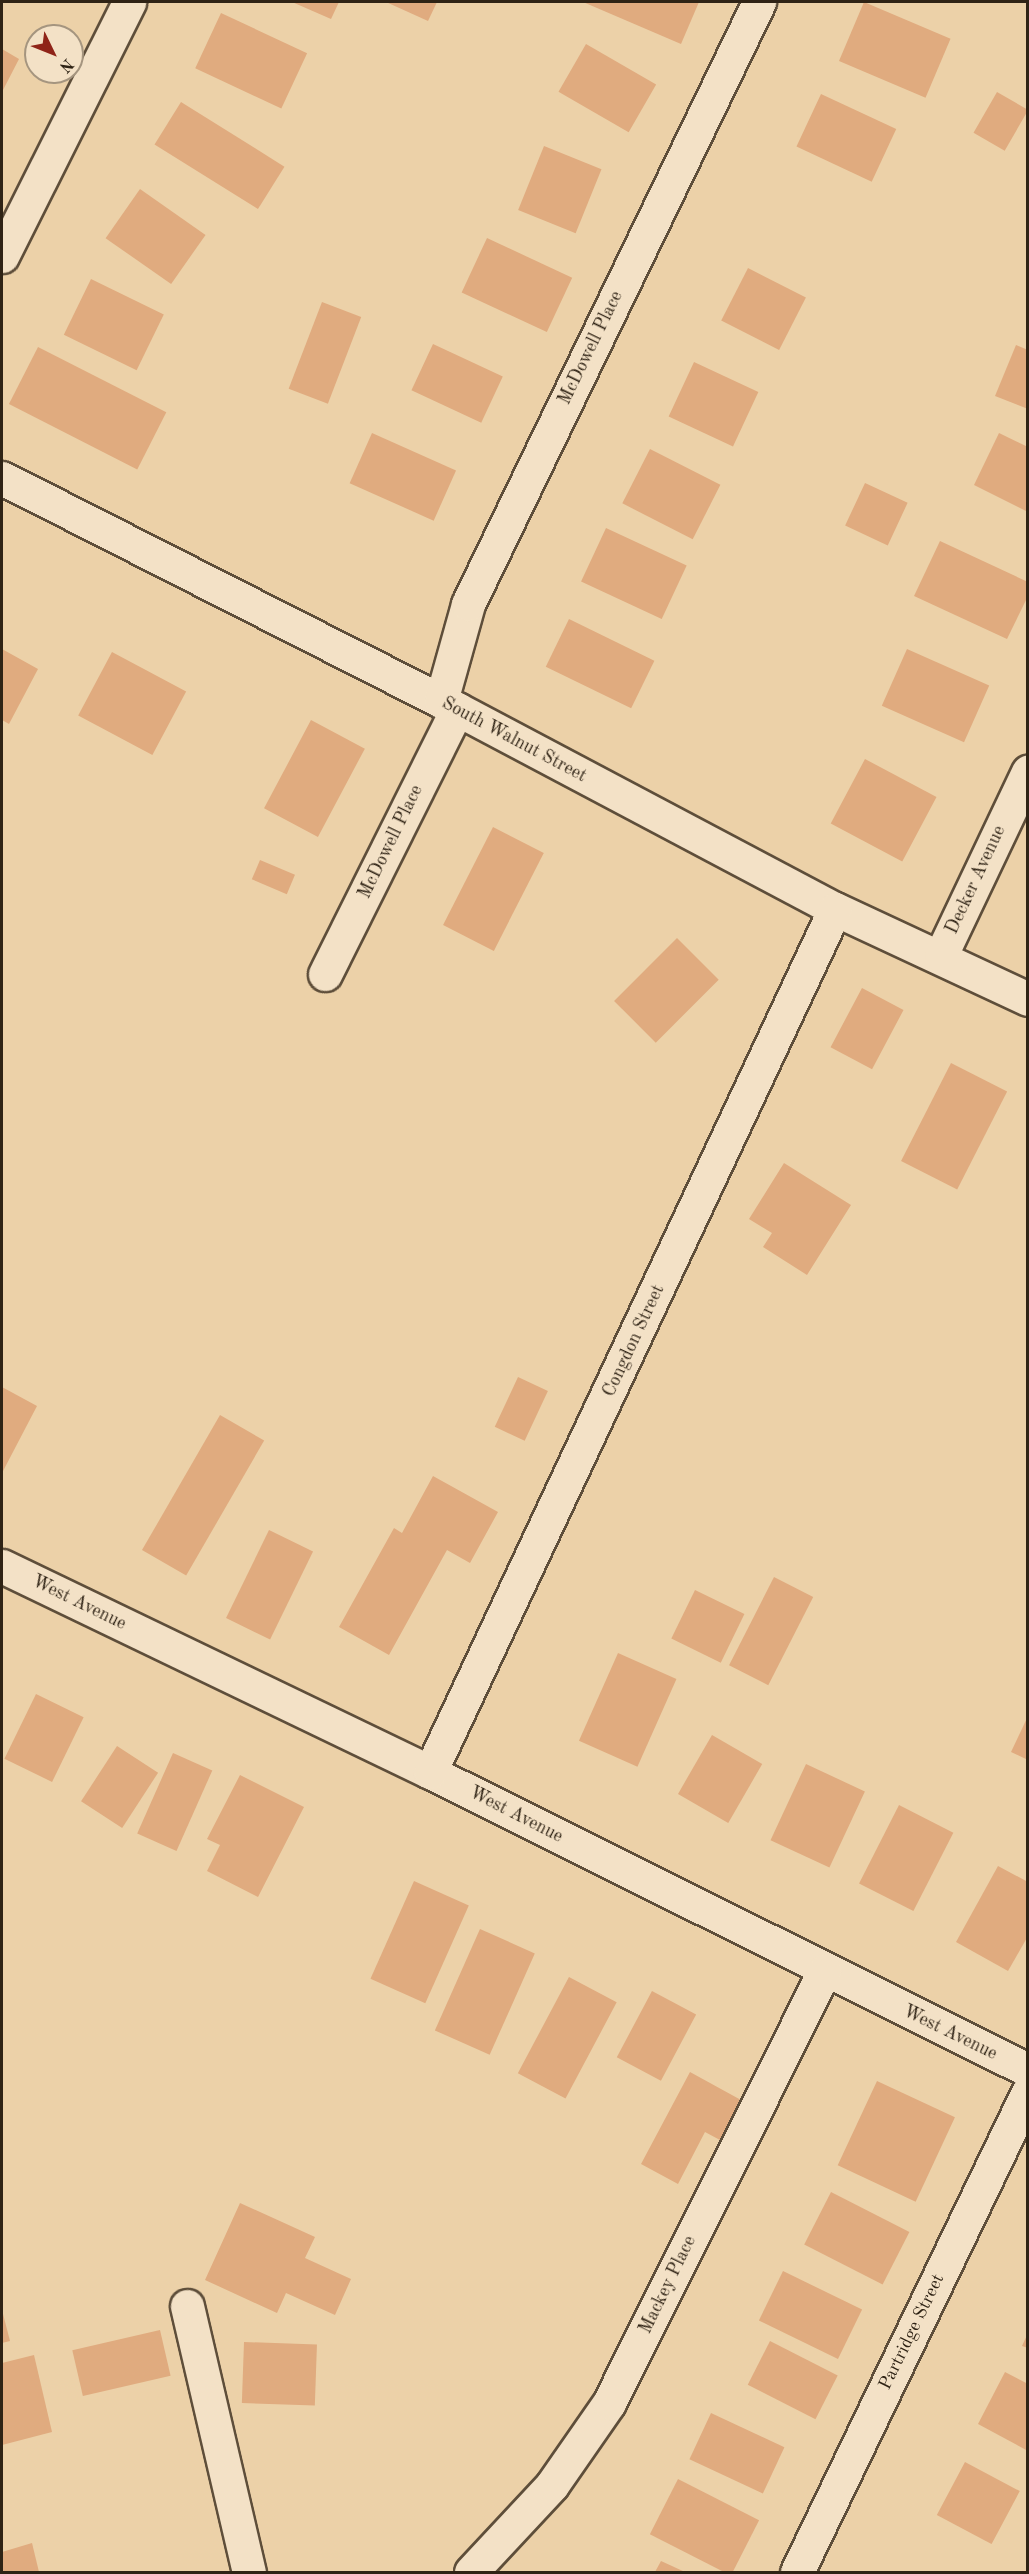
<!DOCTYPE html>
<style>
body{margin:0}
#map{position:relative;width:1029px;height:2574px;overflow:hidden;background:#ecd1a8;font-family:"Old Standard TT",serif}
div>[style]{position:absolute}
.building>*{inset:0;background:#e0ab7f;transform-origin:0 0}
.roads{filter:drop-shadow(2px 0 #5e4e3a) drop-shadow(-2px 0 #5e4e3a) drop-shadow(0 2px #5e4e3a) drop-shadow(0 -2px #5e4e3a)}
.minor>*{height:33px;margin:-16.5px;padding:0 16.5px;transform-origin:16.5px;border-radius:16.5px;background:#f3e1c6}
span{translate:-50% -50%;white-space:nowrap;text-align:center;line-height:1.15;-webkit-text-stroke:4.5px #f3e1c6;paint-order:stroke}
.street-label{font-size:18px;color:#2f2315}
.frame{position:absolute;inset:0;border:3px solid #2f2315;pointer-events:none}
.north{position:absolute;left:24px;top:24px;width:60px;height:60px;box-sizing:border-box;background:#f3e1c6;border:2px solid #a5957f;border-radius:50%;rotate:133deg;font-size:16px;font-weight:700;line-height:24px;text-align:center;color:#2f2315}
.north::after{content:'';display:block;margin:auto;width:21px;height:27px;background:#8f2418;clip-path:polygon(50% 0,100% 100%,50% 72%,0 100%)}
</style>
<div id="map">
<div class="building">
<i style="clip-path:polygon(292px 2px,339px 2px,331px 19px)"></i>
<i style="clip-path:polygon(386px 2px,437px 2px,428px 21px)"></i>
<i style="clip-path:polygon(583px 2px,699px 2px,681px 44px)"></i>
<i style="left:864px;top:2px;width:94px;height:64px;rotate:23deg"></i>
<i style="left:221px;top:13px;width:95px;height:61px;rotate:25deg"></i>
<i style="left:586px;top:44px;width:81px;height:55px;rotate:30deg"></i>
<i style="clip-path:polygon(2px 49px,19px 59px,2px 92px)"></i>
<i style="left:997px;top:92px;width:36px;height:47px;rotate:30deg"></i>
<i style="left:821px;top:94px;width:83px;height:58px;rotate:25deg"></i>
<i style="left:181px;top:102px;width:122px;height:50px;rotate:32deg"></i>
<i style="left:544px;top:146px;width:62px;height:69px;rotate:22deg"></i>
<i style="left:140px;top:189px;width:80px;height:60px;rotate:35deg"></i>
<i style="left:487px;top:238px;width:94px;height:60px;rotate:25deg"></i>
<i style="left:748px;top:268px;width:65px;height:59px;rotate:27deg"></i>
<i style="left:91px;top:279px;width:81px;height:62px;rotate:26deg"></i>
<i style="left:322px;top:302px;width:42px;height:93px;rotate:21deg"></i>
<i style="left:433px;top:344px;width:77px;height:51px;rotate:25deg"></i>
<i style="clip-path:polygon(1016px 345px,1028px 350px,1028px 409px,995px 396px)"></i>
<i style="left:38px;top:347px;width:144px;height:64px;rotate:27deg"></i>
<i style="left:694px;top:362px;width:71px;height:60px;rotate:25deg"></i>
<i style="left:372px;top:433px;width:92px;height:55px;rotate:24deg"></i>
<i style="clip-path:polygon(999px 433px,1028px 447px,1028px 512px,974px 485px)"></i>
<i style="left:650px;top:449px;width:79px;height:61px;rotate:27deg"></i>
<i style="left:865px;top:483px;width:47px;height:47px;rotate:25deg"></i>
<i style="left:606px;top:528px;width:89px;height:59px;rotate:25deg"></i>
<i style="clip-path:polygon(940px 541px,1028px 582px,1028px 596px,1007px 639px,914px 596px)"></i>
<i style="left:569px;top:619px;width:95px;height:53px;rotate:26deg"></i>
<i style="clip-path:polygon(2px 649px,38px 669px,9px 724px,2px 720px)"></i>
<i style="left:907px;top:649px;width:90px;height:62px;rotate:24deg"></i>
<i style="left:112px;top:652px;width:84px;height:72px;rotate:28deg"></i>
<i style="left:311px;top:720px;width:61px;height:100px;rotate:28deg"></i>
<i style="left:865px;top:759px;width:81px;height:73px;rotate:28deg"></i>
<i style="left:493px;top:827px;width:57px;height:110px;rotate:27deg"></i>
<i style="left:260px;top:860px;width:38px;height:21px;rotate:23deg"></i>
<i style="left:677px;top:938px;width:59px;height:89px;rotate:45deg"></i>
<i style="left:862px;top:988px;width:47px;height:67px;rotate:28deg"></i>
<i style="left:951px;top:1063px;width:63px;height:110px;rotate:27deg"></i>
<i style="clip-path:polygon(784px 1163px,851px 1205px,807px 1275px,763px 1247px,772px 1233px,749px 1219px)"></i>
<i style="left:518px;top:1377px;width:33px;height:55px;rotate:25deg"></i>
<i style="clip-path:polygon(2px 1387px,37px 1406px,2px 1473px)"></i>
<i style="left:220px;top:1415px;width:51px;height:156px;rotate:30deg"></i>
<i style="clip-path:polygon(433px 1476px,498px 1512px,470px 1563px,447px 1550px,389px 1655px,339px 1627px,394px 1528px,402px 1533px)"></i>
<i style="left:269px;top:1530px;width:49px;height:98px;rotate:26deg"></i>
<i style="left:774px;top:1577px;width:44px;height:99px;rotate:27deg"></i>
<i style="left:695px;top:1590px;width:55px;height:54px;rotate:26deg"></i>
<i style="left:618px;top:1653px;width:64px;height:96px;rotate:24deg"></i>
<i style="left:36px;top:1694px;width:53px;height:72px;rotate:26deg"></i>
<i style="clip-path:polygon(1028px 1716px,1028px 1760px,1011px 1752px)"></i>
<i style="left:712px;top:1735px;width:58px;height:68px;rotate:30deg"></i>
<i style="left:117px;top:1746px;width:49px;height:66px;rotate:33deg"></i>
<i style="left:173px;top:1753px;width:43px;height:88px;rotate:24deg"></i>
<i style="left:806px;top:1764px;width:65px;height:84px;rotate:25deg"></i>
<i style="clip-path:polygon(240px 1775px,304px 1807px,258px 1897px,207px 1871px,220px 1845px,207px 1839px)"></i>
<i style="left:899px;top:1805px;width:61px;height:88px;rotate:27deg"></i>
<i style="clip-path:polygon(998px 1866px,1028px 1882px,1028px 1936px,1008px 1971px,956px 1942px)"></i>
<i style="left:414px;top:1881px;width:60px;height:107px;rotate:24deg"></i>
<i style="left:480px;top:1929px;width:60px;height:111px;rotate:24deg"></i>
<i style="left:569px;top:1977px;width:54px;height:109px;rotate:28deg"></i>
<i style="left:652px;top:1991px;width:50px;height:75px;rotate:28deg"></i>
<i style="clip-path:polygon(690px 2072px,741px 2100px,720px 2140px,705px 2132px,678px 2184px,641px 2164px)"></i>
<i style="left:877px;top:2081px;width:86px;height:93px;rotate:25deg"></i>
<i style="left:831px;top:2192px;width:88px;height:59px;rotate:27deg"></i>
<i style="clip-path:polygon(240px 2203px,315px 2237px,305px 2258px,351px 2279px,335px 2315px,286px 2293px,277px 2313px,205px 2280px)"></i>
<i style="left:783px;top:2271px;width:88px;height:55px;rotate:26deg"></i>
<i style="clip-path:polygon(2px 2310px,10px 2341px,2px 2343px)"></i>
<i style="left:160px;top:2330px;width:47px;height:90px;rotate:77deg"></i>
<i style="clip-path:polygon(1028px 2333px,1028px 2348px,1022px 2346px)"></i>
<i style="left:770px;top:2341px;width:76px;height:49px;rotate:27deg"></i>
<i style="left:244px;top:2342px;width:73px;height:61px;rotate:2deg"></i>
<i style="clip-path:polygon(34px 2355px,52px 2432px,2px 2445px,2px 2363px)"></i>
<i style="clip-path:polygon(1005px 2372px,1028px 2384px,1028px 2451px,978px 2424px)"></i>
<i style="left:711px;top:2413px;width:81px;height:51px;rotate:25deg"></i>
<i style="left:965px;top:2462px;width:62px;height:60px;rotate:28deg"></i>
<i style="left:678px;top:2479px;width:91px;height:62px;rotate:27deg"></i>
<i style="clip-path:polygon(32px 2543px,39px 2572px,2px 2572px,2px 2552px)"></i>
<i style="clip-path:polygon(661px 2561px,685px 2572px,655px 2572px)"></i>
</div>
<div class="roads">
<div class="minor">
<i style="left:2px;top:256px;width:284px;rotate:-63.4deg"></i>
<i style="left:2px;top:478px;width:510px;rotate:26.92deg"></i>
<i style="left:457px;top:709px;width:428px;rotate:27.9deg"></i>
<i style="left:835px;top:909px;width:213px;rotate:25deg"></i>
<i style="left:441px;top:701px;width:101px;rotate:-74.4deg"></i>
<i style="left:468px;top:604px;width:669px;rotate:-64.2deg"></i>
<i style="left:941px;top:955px;width:203px;rotate:-64.6deg"></i>
<i style="left:325px;top:974px;width:296px;rotate:-63.5deg"></i>
<i style="left:2px;top:1566px;width:475px;rotate:25.7deg"></i>
<i style="left:430px;top:1772px;width:668px;rotate:26.49deg"></i>
<i style="left:430px;top:1772px;width:953px;rotate:-64.86deg"></i>
<i style="left:187px;top:2306px;width:273px;rotate:76.9deg"></i>
<i style="left:471px;top:2572px;width:119px;rotate:-47deg"></i>
<i style="left:552px;top:2485px;width:100px;rotate:-55.2deg"></i>
<i style="left:609px;top:2403px;width:483px;rotate:-63.5deg"></i>
<i style="left:797px;top:2572px;width:533px;rotate:-64.3deg"></i>
</div>
</div>
<div class="street-label">
<span style="left:591px;top:348px;rotate:-64deg">McDowell Place</span>
<span style="left:514px;top:740px;rotate:28deg">South Walnut Street</span>
<span style="left:391px;top:842px;rotate:-64deg">McDowell Place</span>
<span style="left:976px;top:880px;rotate:-65deg">Decker Avenue</span>
<span style="left:634px;top:1341px;rotate:-65deg">Congdon Street</span>
<span style="left:79px;top:1603px;rotate:26deg">West Avenue</span>
<span style="left:516px;top:1815px;rotate:27deg">West Avenue</span>
<span style="left:950px;top:2033px;rotate:26deg">West Avenue</span>
<span style="left:668px;top:2285px;rotate:-64deg">Mackey Place</span>
<span style="left:912px;top:2332px;rotate:-64deg">Partridge Street</span>
</div>
<div class="frame"></div>
<div class="north">N</div>
</div>
